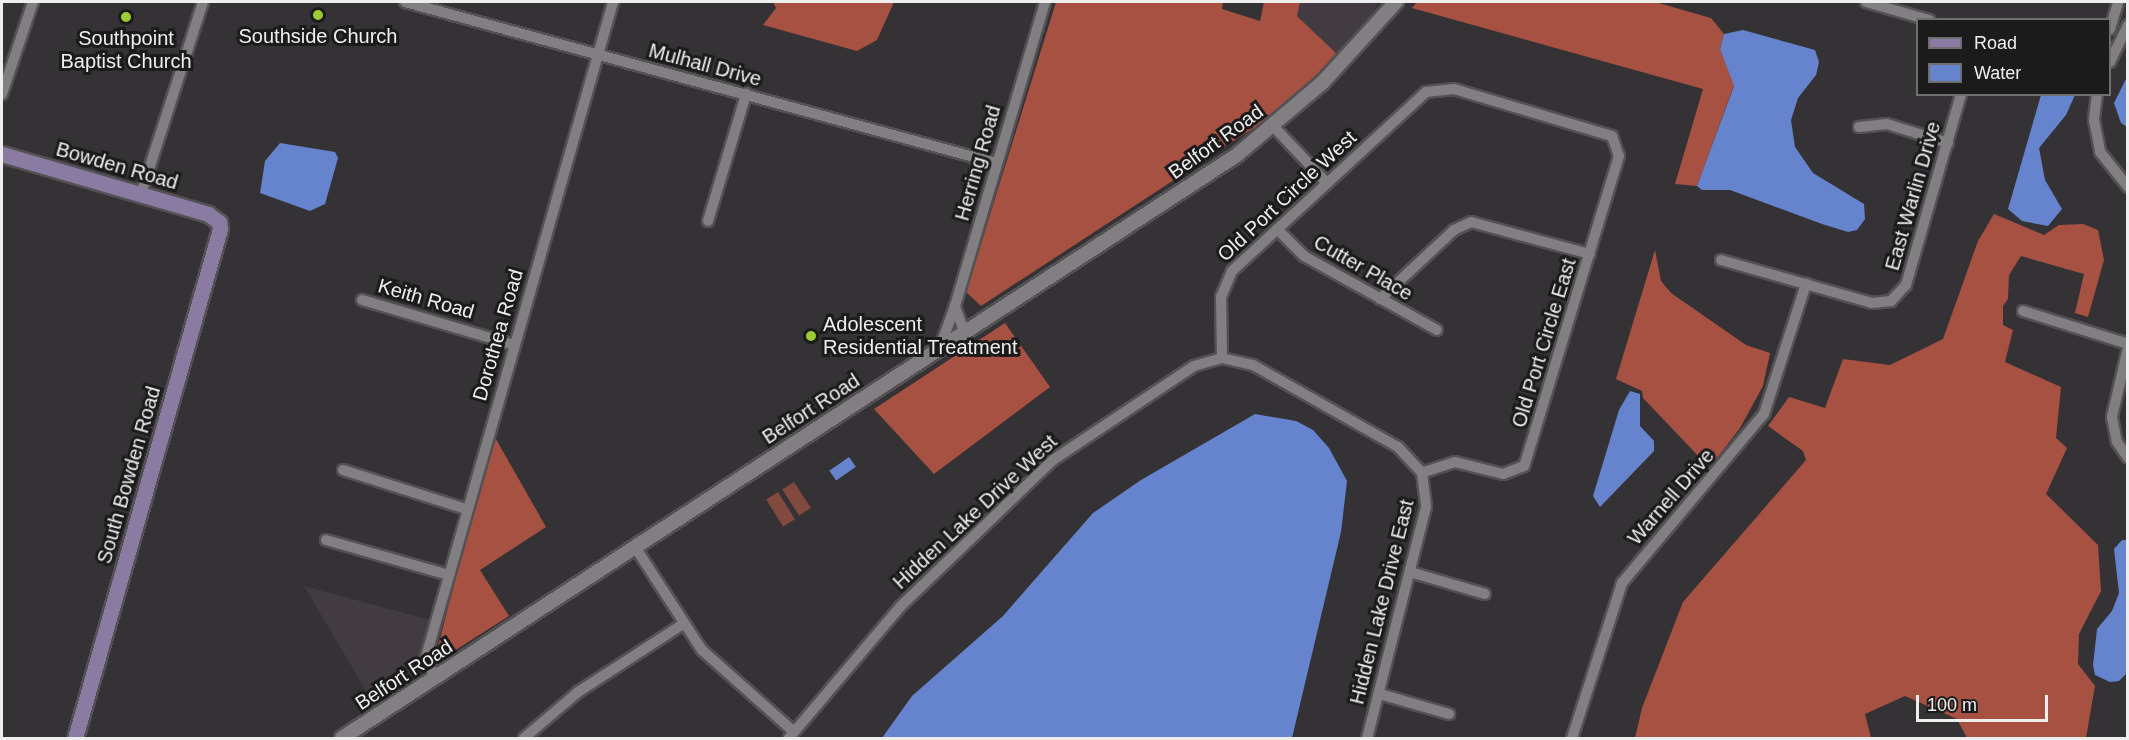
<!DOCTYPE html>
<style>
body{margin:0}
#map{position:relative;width:2129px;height:740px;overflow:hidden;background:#353235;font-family:Arial,sans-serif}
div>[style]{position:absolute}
.built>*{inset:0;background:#423b42}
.green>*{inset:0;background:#82493e;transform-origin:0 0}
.forest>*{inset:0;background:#a75142}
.water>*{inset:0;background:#6684cd;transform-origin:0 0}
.roads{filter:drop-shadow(2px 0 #545154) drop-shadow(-2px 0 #545154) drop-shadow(0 2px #545154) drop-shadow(0 -2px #545154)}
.minor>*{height:10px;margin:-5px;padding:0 5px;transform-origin:5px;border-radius:5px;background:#827f82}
.tertiary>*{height:14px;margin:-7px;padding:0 7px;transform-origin:7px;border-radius:7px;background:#827f82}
.secondary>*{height:15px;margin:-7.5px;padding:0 7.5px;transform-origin:7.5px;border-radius:7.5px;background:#8a7ba2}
.dots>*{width:16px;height:16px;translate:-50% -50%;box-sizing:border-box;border:3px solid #1c1b1c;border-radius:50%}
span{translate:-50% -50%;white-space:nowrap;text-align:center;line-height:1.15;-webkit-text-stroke:6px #1c1b1c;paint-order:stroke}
.poi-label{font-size:20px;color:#efeeef}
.left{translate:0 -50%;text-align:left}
.street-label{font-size:20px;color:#efeeef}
.frame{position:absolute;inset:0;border:3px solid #efeeef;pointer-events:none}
.legend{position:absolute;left:1916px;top:18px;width:195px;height:78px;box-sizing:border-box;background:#1c1b1c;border:2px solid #706f70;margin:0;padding:8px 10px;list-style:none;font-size:18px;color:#efeeef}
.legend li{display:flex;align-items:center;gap:12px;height:30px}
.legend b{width:30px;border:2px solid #706f70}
.scale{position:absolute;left:1916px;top:695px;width:132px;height:27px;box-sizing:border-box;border:3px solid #efeeef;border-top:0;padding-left:8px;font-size:18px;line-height:21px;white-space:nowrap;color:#efeeef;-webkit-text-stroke:4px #1c1b1c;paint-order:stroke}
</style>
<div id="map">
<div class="built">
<i style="clip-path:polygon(1300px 2px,1376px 2px,1377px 3px,1373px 15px,1338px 55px,1297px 16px)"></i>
<i style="clip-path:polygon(304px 586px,430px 620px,409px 684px,375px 706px)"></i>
</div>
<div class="green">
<i style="left:794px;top:482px;width:31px;height:14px;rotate:57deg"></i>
<i style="left:778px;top:492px;width:32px;height:14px;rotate:58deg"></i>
</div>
<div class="forest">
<i style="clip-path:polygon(773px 2px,894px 2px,877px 40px,857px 51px,763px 25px,776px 8px)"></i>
<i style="clip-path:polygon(1056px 2px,1223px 2px,1222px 9px,1260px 21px,1264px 2px,1300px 2px,1297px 16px,1338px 55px,1272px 116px,981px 306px,966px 292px)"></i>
<i style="clip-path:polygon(1417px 2px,1655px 2px,1711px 18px,1724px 34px,1720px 49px,1734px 85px,1697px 186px,1675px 184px,1703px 89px,1412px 8px)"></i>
<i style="clip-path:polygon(1994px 214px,2044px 235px,2059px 225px,2083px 224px,2098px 230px,2104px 260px,2088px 317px,2075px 313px,2084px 274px,2021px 256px,2009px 275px,2008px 299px,2003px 306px,2003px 325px,2013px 330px,2005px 362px,2061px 387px,2056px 438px,2067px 448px,2046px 494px,2098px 545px,2101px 591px,2079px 634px,2078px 664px,2095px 686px,2086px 738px,1967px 738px,1957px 719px,1905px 696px,1865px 714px,1871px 738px,1635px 738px,1642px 708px,1683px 602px,1806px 460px,1803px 451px,1768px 426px,1789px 397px,1825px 408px,1843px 359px,1890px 365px,1943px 339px,1978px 241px)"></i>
<i style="clip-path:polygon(1655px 250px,1661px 281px,1671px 293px,1746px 345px,1770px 353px,1763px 386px,1740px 428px,1714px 462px,1703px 461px,1643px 398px,1642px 391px,1616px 379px)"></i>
<i style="clip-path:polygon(1005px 323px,1050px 387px,934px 474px,874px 409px)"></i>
<i style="clip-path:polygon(493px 434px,546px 527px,480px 570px,509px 616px,443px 658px,437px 650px)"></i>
</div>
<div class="water">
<i style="clip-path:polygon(1743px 30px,1815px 50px,1819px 62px,1816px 75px,1798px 98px,1791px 120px,1795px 147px,1813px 173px,1864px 204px,1865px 219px,1857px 230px,1848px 232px,1822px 224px,1730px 190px,1702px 190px,1697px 186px,1734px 86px,1720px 49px,1724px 34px)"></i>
<i style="clip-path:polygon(2127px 77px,2127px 127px,2121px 123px,2114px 103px)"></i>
<i style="clip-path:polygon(2041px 95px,2075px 95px,2066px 115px,2039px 148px,2045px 180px,2062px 209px,2048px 226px,2022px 221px,2008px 209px)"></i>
<i style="clip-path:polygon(280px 143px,335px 152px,338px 158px,325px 204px,310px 211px,260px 193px,265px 161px)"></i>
<i style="clip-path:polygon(1630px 391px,1640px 394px,1640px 426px,1654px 441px,1654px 451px,1600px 507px,1593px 496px,1619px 410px)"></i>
<i style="clip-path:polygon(1255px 414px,1296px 421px,1313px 430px,1329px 448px,1347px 481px,1341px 532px,1292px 738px,882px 738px,912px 696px,1003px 616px,1093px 513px,1141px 480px)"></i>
<i style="left:849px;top:457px;width:12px;height:24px;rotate:55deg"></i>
<i style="clip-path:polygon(2122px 540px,2127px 540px,2127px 673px,2119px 681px,2110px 682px,2095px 675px,2093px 665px,2097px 629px,2112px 611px,2119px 593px,2114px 549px)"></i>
</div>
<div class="roads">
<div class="minor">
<i style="left:405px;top:2px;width:613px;rotate:15.24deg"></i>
<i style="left:1866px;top:2px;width:66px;rotate:15.9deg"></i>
<i style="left:2110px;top:29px;width:28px;rotate:-73deg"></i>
<i style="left:2110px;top:62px;width:41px;rotate:-64.1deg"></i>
<i style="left:2px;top:94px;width:97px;rotate:-71.4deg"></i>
<i style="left:2097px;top:94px;width:26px;rotate:97deg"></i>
<i style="left:2094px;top:120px;width:33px;rotate:79deg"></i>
<i style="left:2100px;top:152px;width:45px;rotate:51.3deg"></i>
<i style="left:1274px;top:127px;width:77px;rotate:46.6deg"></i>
<i style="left:1859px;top:127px;width:28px;rotate:-6deg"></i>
<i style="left:1887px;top:124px;width:64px;rotate:17.3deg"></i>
<i style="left:141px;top:194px;width:202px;rotate:-72.1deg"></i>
<i style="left:708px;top:221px;width:133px;rotate:-73.3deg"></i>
<i style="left:1277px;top:229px;width:38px;rotate:45deg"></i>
<i style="left:1304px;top:256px;width:152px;rotate:29.1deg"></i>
<i style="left:1721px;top:260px;width:157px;rotate:15.9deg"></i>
<i style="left:1872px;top:303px;width:19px;rotate:-6deg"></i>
<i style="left:1891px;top:301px;width:22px;rotate:-47deg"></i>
<i style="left:1906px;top:285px;width:199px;rotate:-73.9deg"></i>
<i style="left:1380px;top:299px;width:101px;rotate:-43deg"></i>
<i style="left:1454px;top:230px;width:19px;rotate:-25deg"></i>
<i style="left:1471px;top:222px;width:123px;rotate:15.1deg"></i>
<i style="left:362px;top:300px;width:159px;rotate:16.5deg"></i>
<i style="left:2023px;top:311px;width:110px;rotate:17.4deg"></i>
<i style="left:965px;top:334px;width:30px;rotate:-110deg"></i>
<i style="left:955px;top:306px;width:317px;rotate:-73.5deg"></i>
<i style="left:2128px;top:348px;width:71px;rotate:103.1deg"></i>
<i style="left:2112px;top:417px;width:25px;rotate:79deg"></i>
<i style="left:2117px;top:442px;width:19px;rotate:55deg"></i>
<i style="left:939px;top:350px;width:47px;rotate:-70deg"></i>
<i style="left:1222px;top:358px;width:61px;rotate:-90.9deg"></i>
<i style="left:1221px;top:297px;width:28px;rotate:-67deg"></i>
<i style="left:1232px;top:271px;width:264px;rotate:-42.7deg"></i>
<i style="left:1426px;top:92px;width:28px;rotate:-6deg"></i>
<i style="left:1454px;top:89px;width:165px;rotate:16.6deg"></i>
<i style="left:1612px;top:136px;width:21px;rotate:71deg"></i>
<i style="left:1619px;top:156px;width:324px;rotate:107deg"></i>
<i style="left:1524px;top:466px;width:22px;rotate:159deg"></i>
<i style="left:1503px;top:474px;width:49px;rotate:-166deg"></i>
<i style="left:1455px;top:462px;width:35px;rotate:162deg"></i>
<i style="left:343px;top:470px;width:129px;rotate:17.6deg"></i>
<i style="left:326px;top:540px;width:128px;rotate:15.9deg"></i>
<i style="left:635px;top:547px;width:123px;rotate:57deg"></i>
<i style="left:702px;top:650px;width:123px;rotate:41.7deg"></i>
<i style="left:1410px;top:572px;width:78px;rotate:16.3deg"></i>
<i style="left:436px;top:678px;width:21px;rotate:-121deg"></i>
<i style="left:425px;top:660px;width:684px;rotate:-74.05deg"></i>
<i style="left:1380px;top:694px;width:72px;rotate:16.2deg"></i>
<i style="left:524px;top:738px;width:71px;rotate:-40.4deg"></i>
<i style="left:578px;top:692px;width:125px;rotate:-32.9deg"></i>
<i style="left:789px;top:738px;width:172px;rotate:-49.7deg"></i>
<i style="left:900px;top:607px;width:212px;rotate:-43.9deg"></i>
<i style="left:1053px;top:460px;width:169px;rotate:-33.7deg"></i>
<i style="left:1194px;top:366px;width:29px;rotate:-16deg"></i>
<i style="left:1222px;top:358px;width:32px;rotate:13deg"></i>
<i style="left:1253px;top:365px;width:167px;rotate:29.5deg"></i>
<i style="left:1398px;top:447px;width:35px;rotate:47deg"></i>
<i style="left:1422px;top:473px;width:34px;rotate:83deg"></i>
<i style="left:1426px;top:507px;width:238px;rotate:104.3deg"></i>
<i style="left:1572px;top:738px;width:163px;rotate:-72.1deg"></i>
<i style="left:1622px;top:583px;width:221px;rotate:-50deg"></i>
<i style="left:1764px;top:414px;width:137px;rotate:-72.1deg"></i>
</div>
<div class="tertiary">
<i style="left:342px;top:738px;width:1068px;rotate:-33.08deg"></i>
<i style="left:1237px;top:155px;width:111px;rotate:-40.3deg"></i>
<i style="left:1322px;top:83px;width:110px;rotate:-47.6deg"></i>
</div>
<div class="secondary">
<i style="left:2px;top:154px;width:215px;rotate:16.2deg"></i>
<i style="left:208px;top:214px;width:14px;rotate:36deg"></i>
<i style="left:219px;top:222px;width:7px;rotate:82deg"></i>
<i style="left:220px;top:229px;width:529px;rotate:105.9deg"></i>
</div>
</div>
<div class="dots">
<i style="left:318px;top:15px;background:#9ccb32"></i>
<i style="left:126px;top:17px;background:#9ccb32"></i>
<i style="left:811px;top:336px;background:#9ccb32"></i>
</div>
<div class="poi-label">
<span style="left:318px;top:36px">Southside Church</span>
<span style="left:126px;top:50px">Southpoint<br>Baptist Church</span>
<span class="left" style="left:823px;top:336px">Adolescent<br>Residential Treatment</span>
</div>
<div class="street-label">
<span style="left:705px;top:65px;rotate:15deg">Mulhall Drive</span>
<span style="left:1216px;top:142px;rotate:-36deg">Belfort Road</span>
<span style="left:978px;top:163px;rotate:-74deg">Herring Road</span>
<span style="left:117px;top:166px;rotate:16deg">Bowden Road</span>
<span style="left:1287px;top:196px;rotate:-43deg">Old Port Circle West</span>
<span style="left:1913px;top:196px;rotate:-74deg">East Warlin Drive</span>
<span style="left:1363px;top:268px;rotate:30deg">Cutter Place</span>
<span style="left:426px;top:299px;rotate:16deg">Keith Road</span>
<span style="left:498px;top:335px;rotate:-74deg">Dorothea Road</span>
<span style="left:1544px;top:343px;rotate:-73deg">Old Port Circle East</span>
<span style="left:811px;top:409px;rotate:-33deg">Belfort Road</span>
<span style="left:129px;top:475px;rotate:-74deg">South Bowden Road</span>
<span style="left:1671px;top:497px;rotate:-49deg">Warnell Drive</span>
<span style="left:975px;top:512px;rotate:-43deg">Hidden Lake Drive West</span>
<span style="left:1382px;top:602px;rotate:-76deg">Hidden Lake Drive East</span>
<span style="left:404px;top:675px;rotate:-33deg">Belfort Road</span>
</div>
<div class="frame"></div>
<ul class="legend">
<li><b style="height:8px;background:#8a7ba2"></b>Road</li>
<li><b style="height:16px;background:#6684cd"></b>Water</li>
</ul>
<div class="scale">100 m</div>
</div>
